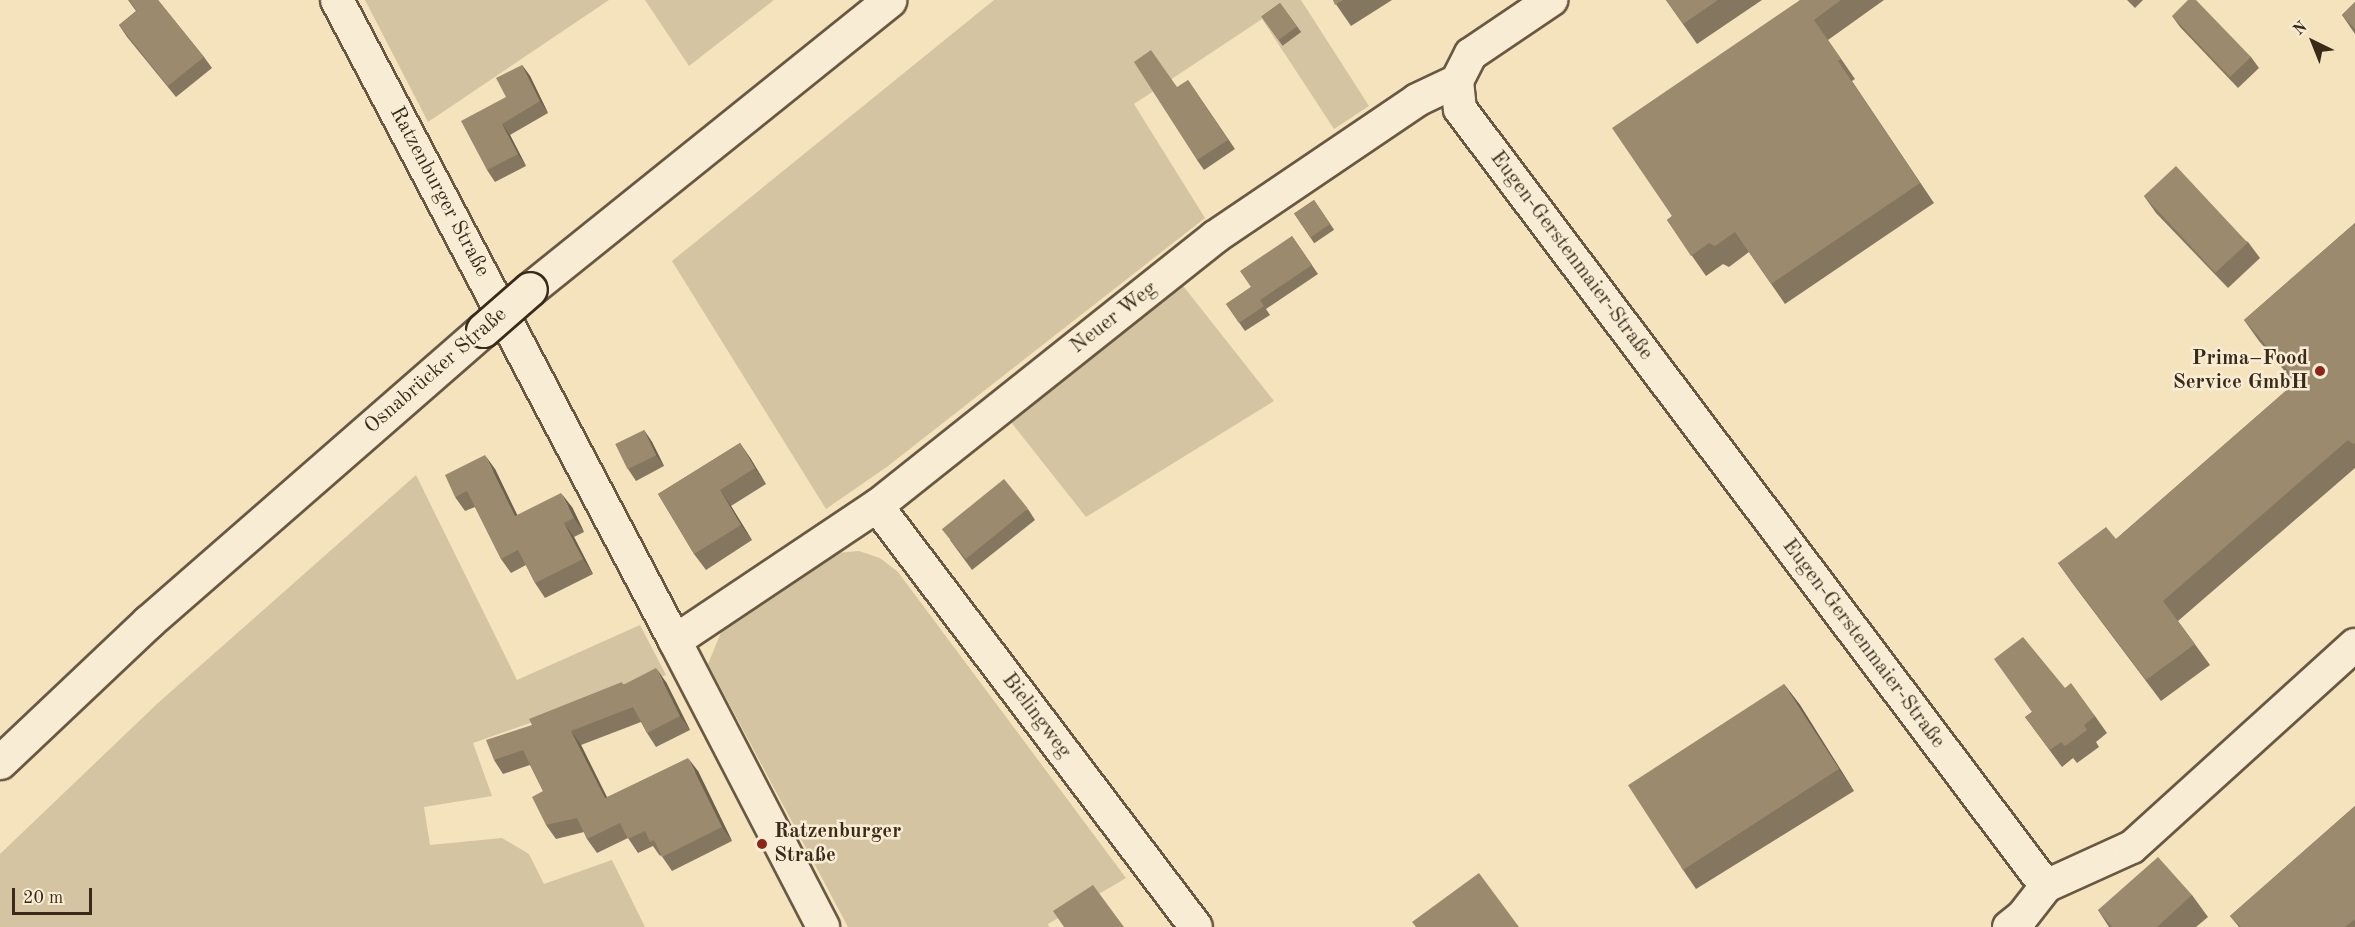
<!DOCTYPE html>
<meta charset="utf-8">
<style>
body{margin:0}
#map{position:relative;width:2355px;height:927px;overflow:hidden;background:#f5e3bd;font-family:"Old Standard TT",serif}
div>[style]{position:absolute}
.green>*{inset:0;background:#d5c4a1}
.roads{filter:drop-shadow(2px 0 #695842) drop-shadow(-2px 0 #695842) drop-shadow(0 2px #695842) drop-shadow(0 -2px #695842)}
.minor>*{height:32px;margin:-16px;padding:0 16px;transform-origin:16px;border-radius:16px;background:#f8edd4}
.secondary>*{height:33px;margin:-16.5px;padding:0 16.5px;transform-origin:16.5px;border-radius:16.5px;background:#f8edd4}
.bridges{filter:drop-shadow(2px 0 #3a2a19) drop-shadow(-2px 0 #3a2a19) drop-shadow(0 2px #3a2a19) drop-shadow(0 -2px #3a2a19)}
.secondary-bridge>*{height:33px;margin:-16.5px;padding:0 16.5px;transform-origin:16.5px;border-radius:16.5px;background:#f8edd4}
.wall>*{inset:0;background:#85775f;transform-origin:0 0}
.shaded-wall>*{inset:0;background:#6c614d}
.building>*{inset:0;background:#9b8a6e;transform-origin:0 0}
.dots>*{width:16px;height:16px;translate:-50% -50%;box-sizing:border-box;border:3px solid #f8edd4;border-radius:50%}
span{translate:-50% -50%;white-space:nowrap;text-align:center;line-height:1.15;-webkit-text-stroke:5px #f8edd4;paint-order:stroke}
.street-label{font-size:21px;color:#3a2a19}
.poi-label{font-size:21px;color:#3a2a19;font-weight:700}
.right{translate:-100% -50%;text-align:right}
.left{translate:0 -50%;text-align:left}
.north{position:absolute;left:2283px;top:12px;width:60px;height:60px;-webkit-text-stroke:4px #f8edd4;paint-order:stroke;rotate:317deg;font-size:16px;font-weight:700;line-height:24px;text-align:center;color:#3a2a19}
.north::after{content:'';display:block;margin:auto;width:21px;height:27px;background:#3a2a19;clip-path:polygon(50% 0,100% 100%,50% 72%,0 100%)}
.scale{position:absolute;left:12px;top:888px;width:80px;height:27px;box-sizing:border-box;border:3px solid #3a2a19;border-top:0;padding-left:8px;font-size:18px;line-height:21px;white-space:nowrap;color:#3a2a19;-webkit-text-stroke:4px #f8edd4;paint-order:stroke}
</style>
<div id="map">
<div class="green">
<i style="clip-path:polygon(365px 0,609px 0,428px 122px)"></i>
<i style="clip-path:polygon(645px 0,774px 0,689px 66px)"></i>
<i style="clip-path:polygon(994px 0,1301px 0,1369px 106px,1334px 129px,1262px 19px,1134px 104px,1205px 218px,888px 466px,826px 509px,672px 261px)"></i>
<i style="clip-path:polygon(1180px 282px,1274px 401px,1086px 517px,1007px 417px)"></i>
<i style="clip-path:polygon(416px 475px,517px 680px,640px 625px,666px 675px,473px 743px,492px 796px,424px 807px,430px 845px,502px 838px,529px 854px,544px 884px,612px 860px,645px 927px,0 927px,0 854px,158px 703px)"></i>
<i style="clip-path:polygon(859px 551px,880px 558px,898px 572px,1126px 878px,1048px 924px,1049px 927px,848px 927px,708px 664px,722px 630px,837px 553px)"></i>
</div>
<div class="roads">
<div class="minor">
<i style="left:337px;top:0;width:725px;rotate:62.2deg"></i>
<i style="left:675px;top:641px;width:322px;rotate:62.6deg"></i>
<i style="left:1457px;top:81px;width:28px;rotate:84deg"></i>
<i style="left:1460px;top:109px;width:973px;rotate:52.98deg"></i>
<i style="left:877px;top:506px;width:528px;rotate:52.85deg"></i>
<i style="left:675px;top:641px;width:243px;rotate:-33.8deg"></i>
<i style="left:877px;top:506px;width:432px;rotate:-38.5deg"></i>
<i style="left:1215px;top:237px;width:244px;rotate:-34.1deg"></i>
<i style="left:1417px;top:100px;width:44px;rotate:-25.4deg"></i>
<i style="left:1457px;top:81px;width:30px;rotate:-63deg"></i>
<i style="left:1471px;top:54px;width:97px;rotate:-34deg"></i>
<i style="left:2046px;top:886px;width:94px;rotate:-24.4deg"></i>
<i style="left:2132px;top:847px;width:301px;rotate:-42.2deg"></i>
<i style="left:2009px;top:927px;width:16px;rotate:-38deg"></i>
<i style="left:2022px;top:917px;width:39px;rotate:-52deg"></i>
</div>
<div class="secondary">
<i style="left:530px;top:289px;width:461px;rotate:-38.8deg"></i>
<i style="left:0;top:762px;width:204px;rotate:-43.4deg"></i>
<i style="left:148px;top:622px;width:444px;rotate:-41.1deg"></i>
</div>
</div>
<div class="bridges">
<div class="secondary-bridge">
<i style="left:483px;top:330px;width:62px;rotate:-41.1deg"></i>
</div>
</div>
<div class="wall">
<i style="clip-path:polygon(128px 0,158px 0,204px 57px,212px 68px,176px 97px,127px 37px,119px 25px,136px 11px)"></i>
<i style="clip-path:polygon(1333px 0,1392px 0,1351px 26px)"></i>
<i style="clip-path:polygon(1666px 0,1762px 0,1697px 44px)"></i>
<i style="clip-path:polygon(1800px 0,1884px 0,1828px 40px,1855px 79px,1852px 81px,1934px 203px,1785px 304px,1749px 252px,1729px 267px,1723px 264px,1706px 276px,1667px 220px,1672px 216px)"></i>
<i style="clip-path:polygon(2127px 0,2143px 0,2135px 8px)"></i>
<i style="clip-path:polygon(2355px 2px,2355px 34px,2342px 15px)"></i>
<i style="left:1280px;top:3px;width:36px;height:23px;rotate:54deg"></i>
<i style="clip-path:polygon(2172px 16px,2251px 57px,2259px 68px,2238px 88px,2180px 27px)"></i>
<i style="clip-path:polygon(522px 65px,530px 76px,548px 113px,510px 135px,526px 166px,495px 182px,487px 170px,506px 97px)"></i>
<i style="clip-path:polygon(1188px 80px,1235px 149px,1204px 170px,1197px 160px)"></i>
<i style="clip-path:polygon(2144px 196px,2248px 242px,2260px 258px,2228px 288px,2156px 213px)"></i>
<i style="left:1314px;top:200px;width:36px;height:24px;rotate:56deg"></i>
<i style="clip-path:polygon(2355px 223px,2355px 468px,2178px 621px,2210px 665px,2161px 701px,2073px 584px,2058px 563px,2116px 539px,2295px 383px,2259px 341px,2244px 320px)"></i>
<i style="clip-path:polygon(1292px 236px,1318px 274px,1266px 309px,1270px 315px,1245px 331px,1226px 304px,1251px 287px)"></i>
<i style="clip-path:polygon(644px 430px,652px 442px,664px 466px,636px 481px,628px 469px)"></i>
<i style="clip-path:polygon(740px 443px,766px 484px,731px 506px,752px 540px,706px 570px,694px 554px,658px 494px)"></i>
<i style="clip-path:polygon(495px 469px,517px 515px,572px 507px,584px 532px,574px 537px,593px 574px,545px 598px,535px 583px,526px 565px,511px 573px,501px 559px,475px 507px,465px 511px,455px 497px)"></i>
<i style="clip-path:polygon(1028px 509px,1035px 520px,972px 570px,950px 540px)"></i>
<i style="clip-path:polygon(666px 682px,690px 730px,656px 747px,647px 733px,641px 722px,581px 745px,607px 797px,698px 771px,732px 841px,672px 871px,661px 855px,660px 856px,653px 846px,638px 853px,628px 838px,597px 853px,587px 839px,584px 832px,556px 839px,546px 825px,543px 791px,530px 765px,503px 774px,494px 760px,532px 725px,624px 684px)"></i>
<i style="clip-path:polygon(1784px 684px,1800px 705px,1854px 791px,1696px 889px,1681px 867px)"></i>
<i style="clip-path:polygon(2065px 688px,2095px 716px,2107px 733px,2096px 742px,2099px 747px,2077px 763px,2073px 758px,2062px 767px,2025px 717px)"></i>
<i style="clip-path:polygon(2355px 806px,2355px 927px,2239px 927px,2230px 916px)"></i>
<i style="clip-path:polygon(2192px 895px,2208px 917px,2196px 927px,2109px 927px,2098px 910px)"></i>
</div>
<div class="shaded-wall">
<i style="clip-path:polygon(522px 65px,530px 76px,548px 113px,540px 101px)"></i>
<i style="clip-path:polygon(502px 124px,510px 135px,526px 166px,518px 154px)"></i>
<i style="clip-path:polygon(644px 430px,652px 442px,664px 466px,656px 455px)"></i>
<i style="clip-path:polygon(740px 443px,751px 459px,766px 484px,755px 468px)"></i>
<i style="clip-path:polygon(485px 455px,495px 469px,525px 531px,515px 516px)"></i>
<i style="clip-path:polygon(720px 490px,731px 506px,752px 540px,741px 525px)"></i>
<i style="clip-path:polygon(561px 493px,572px 507px,584px 532px,574px 518px)"></i>
<i style="clip-path:polygon(564px 523px,574px 537px,593px 574px,583px 559px)"></i>
<i style="clip-path:polygon(656px 668px,666px 682px,690px 730px,680px 716px)"></i>
<i style="clip-path:polygon(1784px 684px,1800px 705px,1854px 791px,1839px 769px)"></i>
<i style="clip-path:polygon(571px 731px,581px 745px,614px 812px,605px 798px)"></i>
<i style="clip-path:polygon(688px 758px,698px 771px,732px 841px,722px 827px)"></i>
</div>
<div class="building">
<i style="clip-path:polygon(129px 0,158px 0,204px 57px,168px 86px,119px 25px,137px 11px)"></i>
<i style="clip-path:polygon(1333px 0,1343px 0,1335px 5px)"></i>
<i style="clip-path:polygon(1666px 0,1718px 0,1683px 24px)"></i>
<i style="clip-path:polygon(1800px 0,1841px 0,1814px 20px,1841px 59px,1838px 61px,1920px 183px,1771px 284px,1735px 232px,1715px 246px,1709px 243px,1691px 256px,1667px 220px,1672px 216px,1612px 128px)"></i>
<i style="clip-path:polygon(2188px 0,2196px 0,2251px 57px,2230px 77px,2172px 16px)"></i>
<i style="clip-path:polygon(2355px 2px,2355px 29px,2342px 15px)"></i>
<i style="left:1280px;top:3px;width:29px;height:23px;rotate:54deg"></i>
<i style="clip-path:polygon(1151px 50px,1177px 87px,1188px 80px,1228px 140px,1197px 160px,1134px 62px)"></i>
<i style="clip-path:polygon(522px 65px,540px 101px,502px 124px,518px 154px,487px 170px,461px 121px,506px 97px,496px 78px)"></i>
<i style="left:2176px;top:166px;width:105px;height:44px;rotate:47deg"></i>
<i style="left:1314px;top:200px;width:29px;height:24px;rotate:56deg"></i>
<i style="clip-path:polygon(2355px 223px,2355px 443px,2353px 444px,2348px 440px,2163px 601px,2195px 644px,2146px 680px,2058px 563px,2106px 527px,2116px 539px,2297px 381px,2244px 320px)"></i>
<i style="clip-path:polygon(1292px 236px,1312px 265px,1260px 300px,1264px 306px,1239px 323px,1226px 304px,1251px 287px,1240px 271px)"></i>
<i style="left:644px;top:430px;width:28px;height:32px;rotate:64deg"></i>
<i style="clip-path:polygon(740px 443px,755px 468px,720px 490px,741px 525px,694px 554px,658px 494px)"></i>
<i style="clip-path:polygon(485px 455px,515px 516px,561px 493px,574px 518px,564px 523px,583px 559px,535px 583px,518px 550px,501px 559px,467px 491px,455px 497px,445px 475px)"></i>
<i style="left:1004px;top:479px;width:38px;height:80px;rotate:51deg"></i>
<i style="clip-path:polygon(2023px 637px,2065px 688px,2071px 683px,2095px 716px,2084px 725px,2087px 730px,2065px 746px,2061px 742px,2050px 750px,2025px 717px,2032px 712px,1994px 659px)"></i>
<i style="clip-path:polygon(656px 668px,680px 716px,647px 733px,633px 707px,571px 731px,605px 798px,688px 758px,722px 827px,662px 857px,654px 840px,650px 842px,645px 831px,628px 839px,620px 823px,587px 839px,577px 818px,546px 825px,532px 797px,543px 791px,523px 750px,494px 760px,486px 740px,532px 725px,529px 719px,622px 682px,623px 685px)"></i>
<i style="left:1784px;top:684px;width:101px;height:186px;rotate:57deg"></i>
<i style="clip-path:polygon(2355px 806px,2355px 919px,2345px 927px,2241px 927px,2230px 916px)"></i>
<i style="clip-path:polygon(2158px 857px,2192px 895px,2157px 927px,2112px 927px,2098px 910px)"></i>
<i style="clip-path:polygon(1479px 873px,1519px 927px,1416px 927px,1412px 922px)"></i>
<i style="clip-path:polygon(1093px 885px,1124px 927px,1064px 927px,1053px 911px)"></i>
</div>
<div class="dots">
<i style="left:2320px;top:371px;background:#8f2418"></i>
<i style="left:762px;top:844px;background:#8f2418"></i>
</div>
<div class="street-label">
<span style="left:439px;top:192px;rotate:62deg">Ratzenburger Straße</span>
<span style="left:1571px;top:256px;rotate:53deg">Eugen-Gerstenmaier-Straße</span>
<span style="left:1114px;top:318px;rotate:-38deg">Neuer Weg</span>
<span style="left:436px;top:371px;rotate:-41deg">Osnabrücker Straße</span>
<span style="left:1863px;top:644px;rotate:53deg">Eugen-Gerstenmaier-Straße</span>
<span style="left:1036px;top:716px;rotate:53deg">Bielingweg</span>
</div>
<div class="poi-label">
<span class="right" style="left:2308px;top:371px">Prima–Food<br>Service GmbH</span>
<span class="left" style="left:774px;top:844px">Ratzenburger<br>Straße</span>
</div>
<div class="north">N</div>
<div class="scale">20 m</div>
</div>
